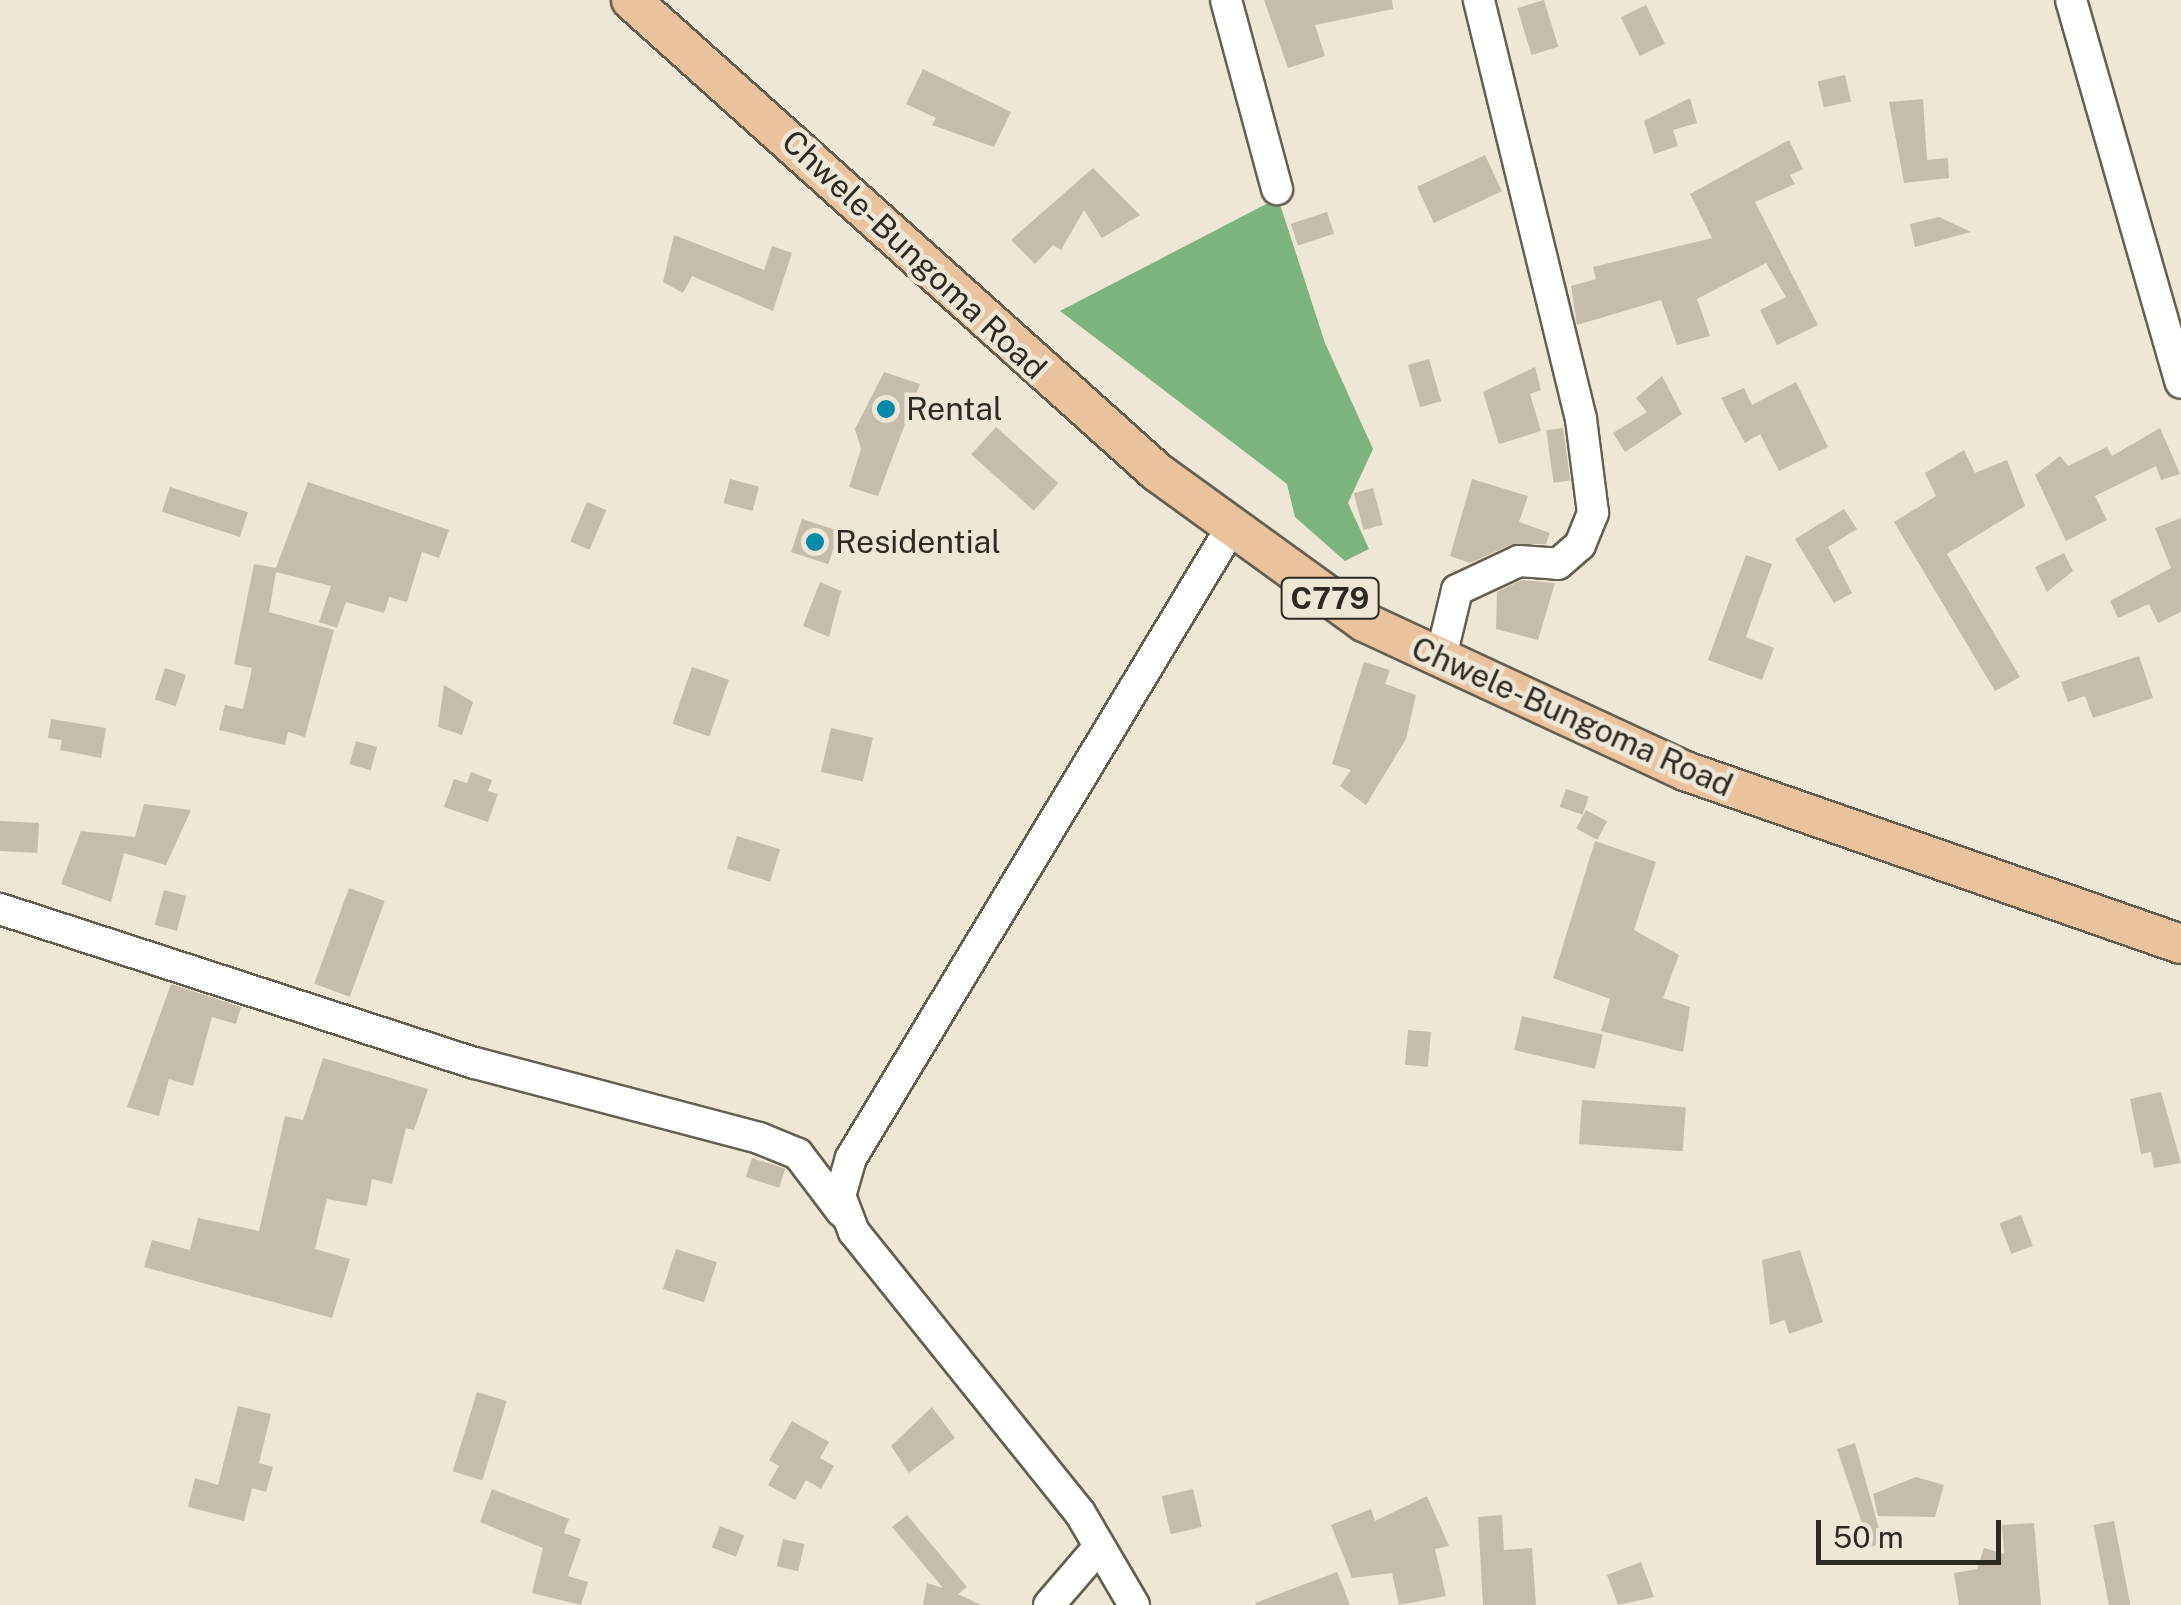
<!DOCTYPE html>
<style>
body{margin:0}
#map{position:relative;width:2181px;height:1605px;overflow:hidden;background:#eee7d5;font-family:"Public Sans",sans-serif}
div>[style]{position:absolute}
.forest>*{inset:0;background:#7db47e}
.building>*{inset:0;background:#c6bcac;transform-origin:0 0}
.roads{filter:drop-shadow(2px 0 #655f50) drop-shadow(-2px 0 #655f50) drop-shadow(0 2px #655f50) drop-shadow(0 -2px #655f50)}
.minor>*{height:30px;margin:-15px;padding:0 15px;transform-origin:15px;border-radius:15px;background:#fff}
.major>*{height:38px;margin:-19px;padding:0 19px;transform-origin:19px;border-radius:19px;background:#eac29e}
.dots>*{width:28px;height:28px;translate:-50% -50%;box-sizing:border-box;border:5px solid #eee7d5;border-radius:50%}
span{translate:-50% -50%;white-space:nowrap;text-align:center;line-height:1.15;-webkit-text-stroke:9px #eee7d5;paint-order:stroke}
.shield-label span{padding:2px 8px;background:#eee7d5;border:2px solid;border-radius:8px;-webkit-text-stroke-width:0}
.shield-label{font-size:30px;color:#2d2a24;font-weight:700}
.street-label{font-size:32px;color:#2d2a24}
.poi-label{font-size:32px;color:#2d2a24}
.left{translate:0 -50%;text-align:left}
.scale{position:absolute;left:1816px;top:1520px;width:185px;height:45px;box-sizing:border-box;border:5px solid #2d2a24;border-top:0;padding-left:12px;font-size:30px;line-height:35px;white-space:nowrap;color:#2d2a24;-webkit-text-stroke:8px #eee7d5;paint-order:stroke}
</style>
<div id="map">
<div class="forest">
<i style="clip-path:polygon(1278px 198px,1325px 343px,1373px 449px,1348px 503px,1369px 549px,1345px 561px,1295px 517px,1287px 484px,1060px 311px)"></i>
</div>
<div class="building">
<i style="clip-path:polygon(1264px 0,1392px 0,1393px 9px,1315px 25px,1325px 56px,1288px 68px)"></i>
<i style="left:1544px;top:0;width:49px;height:28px;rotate:73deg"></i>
<i style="left:1646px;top:5px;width:43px;height:28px;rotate:64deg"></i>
<i style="clip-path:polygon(923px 69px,1011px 112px,994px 147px,932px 125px,936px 118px,906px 104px)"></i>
<i style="left:1845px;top:75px;width:27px;height:28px;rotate:77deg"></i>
<i style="clip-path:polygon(1690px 98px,1697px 123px,1673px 130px,1678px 146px,1654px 154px,1644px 121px)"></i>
<i style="clip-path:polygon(1923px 99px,1927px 160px,1948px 158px,1949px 178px,1904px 183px,1889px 102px)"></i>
<i style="clip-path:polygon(1789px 140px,1803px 169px,1790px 175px,1795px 184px,1755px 202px,1818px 325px,1777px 345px,1760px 310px,1786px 297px,1766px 263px,1697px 299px,1710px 336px,1677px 345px,1661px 300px,1577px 325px,1571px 286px,1596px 279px,1593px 267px,1712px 238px,1690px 194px)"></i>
<i style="left:1485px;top:155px;width:40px;height:75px;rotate:65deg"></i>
<i style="clip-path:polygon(1093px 168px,1140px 215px,1102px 238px,1084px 210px,1061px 250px,1053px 245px,1035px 264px,1011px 240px)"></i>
<i style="left:1327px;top:212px;width:23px;height:38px;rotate:72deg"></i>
<i style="clip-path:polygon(1939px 217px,1971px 232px,1915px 247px,1910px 224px)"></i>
<i style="clip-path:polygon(674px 235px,764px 270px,772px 246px,792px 253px,773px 311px,692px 276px,683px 293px,663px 282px)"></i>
<i style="left:1429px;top:359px;width:44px;height:22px;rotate:74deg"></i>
<i style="clip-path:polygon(1535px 367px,1541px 390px,1530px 394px,1541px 431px,1499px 444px,1483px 392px)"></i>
<i style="clip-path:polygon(884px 372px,920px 384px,878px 496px,849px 487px,861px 449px,855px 429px)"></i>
<i style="clip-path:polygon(1662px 376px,1682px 414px,1625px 452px,1613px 433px,1647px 412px,1636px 398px)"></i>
<i style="clip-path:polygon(1796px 382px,1828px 447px,1779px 471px,1760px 434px,1745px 443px,1721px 398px,1744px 388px,1752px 405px)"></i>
<i style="left:996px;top:427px;width:84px;height:37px;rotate:42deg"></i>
<i style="left:1563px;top:428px;width:53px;height:17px;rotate:82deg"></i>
<i style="clip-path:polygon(2160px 428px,2180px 474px,2161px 480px,2156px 466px,2095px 496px,2107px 520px,2066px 541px,2035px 475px,2060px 456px,2068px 466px,2107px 447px,2112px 456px)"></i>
<i style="clip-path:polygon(1964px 450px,1975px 473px,2007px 460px,2025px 506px,1947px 554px,2020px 677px,1995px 691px,1894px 522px,1936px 496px,1925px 473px)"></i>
<i style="left:730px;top:479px;width:30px;height:25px;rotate:15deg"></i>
<i style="clip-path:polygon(1472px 479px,1528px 496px,1519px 522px,1550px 533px,1546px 544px,1512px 544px,1470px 563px,1450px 556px)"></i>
<i style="clip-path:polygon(308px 482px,449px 530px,439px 558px,422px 552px,407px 602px,389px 597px,384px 613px,346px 602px,337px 628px,319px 622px,331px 586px,276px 572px,269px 612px,334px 630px,305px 737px,288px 732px,285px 745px,219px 730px,225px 705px,243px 709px,252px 668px,234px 664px,254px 564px,276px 568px)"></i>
<i style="left:170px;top:487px;width:82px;height:26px;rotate:18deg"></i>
<i style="left:1373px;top:488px;width:38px;height:20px;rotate:75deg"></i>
<i style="left:587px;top:502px;width:21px;height:43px;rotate:23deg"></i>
<i style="clip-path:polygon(1844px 509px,1857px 529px,1828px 547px,1852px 593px,1834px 603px,1795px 539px)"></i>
<i style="clip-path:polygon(2181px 518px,2181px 612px,2158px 623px,2149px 604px,2118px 618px,2110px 601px,2171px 568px,2155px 528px)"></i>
<i style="left:802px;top:519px;width:39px;height:35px;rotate:18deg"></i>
<i style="clip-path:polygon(2064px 553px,2073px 571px,2047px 592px,2035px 567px)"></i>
<i style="clip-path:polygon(1746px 555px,1772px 564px,1746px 637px,1774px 648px,1762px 680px,1708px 660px)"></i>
<i style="clip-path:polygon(1522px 580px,1555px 583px,1538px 640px,1496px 629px,1497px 592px)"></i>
<i style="clip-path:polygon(820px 582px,841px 591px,829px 637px,803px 626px)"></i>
<i style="clip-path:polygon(2139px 656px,2153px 698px,2093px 718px,2085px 696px,2068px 702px,2061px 682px)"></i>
<i style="clip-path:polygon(1364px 662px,1390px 670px,1385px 684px,1416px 695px,1406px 739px,1366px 805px,1340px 786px,1351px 770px,1332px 764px)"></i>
<i style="left:692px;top:667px;width:39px;height:60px;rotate:19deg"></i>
<i style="left:165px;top:668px;width:22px;height:33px;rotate:18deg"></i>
<i style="clip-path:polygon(444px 685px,473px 702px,462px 735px,438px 727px)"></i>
<i style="clip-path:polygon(51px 719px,106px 728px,101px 758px,60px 750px,62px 740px,48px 738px)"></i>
<i style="left:831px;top:728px;width:43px;height:45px;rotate:13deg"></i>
<i style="left:356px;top:741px;width:22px;height:24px;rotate:16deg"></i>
<i style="clip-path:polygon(471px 772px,492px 780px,488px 791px,498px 794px,488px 822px,444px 807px,454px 779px,467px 783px)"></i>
<i style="left:1566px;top:789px;width:24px;height:19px;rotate:19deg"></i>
<i style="clip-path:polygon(144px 804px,191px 810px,166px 865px,124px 853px,111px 902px,61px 884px,81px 831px,135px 837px)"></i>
<i style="left:1586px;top:810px;width:24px;height:21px;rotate:28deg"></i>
<i style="left:0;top:821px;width:39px;height:30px;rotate:3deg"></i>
<i style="left:737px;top:836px;width:45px;height:34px;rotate:17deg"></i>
<i style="clip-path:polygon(1595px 841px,1656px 862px,1634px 930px,1679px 955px,1663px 998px,1690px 1007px,1683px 1052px,1601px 1031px,1610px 999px,1553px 978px)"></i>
<i style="left:349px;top:888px;width:38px;height:102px;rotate:20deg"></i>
<i style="left:164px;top:890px;width:23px;height:36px;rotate:15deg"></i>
<i style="clip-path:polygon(171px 984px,241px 1007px,236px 1024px,212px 1017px,193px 1086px,169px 1079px,159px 1116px,127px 1107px)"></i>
<i style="left:1522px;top:1016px;width:83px;height:35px;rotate:13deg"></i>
<i style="left:1408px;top:1030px;width:23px;height:35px;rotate:5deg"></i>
<i style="clip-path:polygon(323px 1058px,428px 1089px,414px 1130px,406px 1128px,392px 1184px,372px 1179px,367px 1206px,327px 1199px,315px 1249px,350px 1259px,332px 1318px,144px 1267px,152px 1240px,190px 1250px,198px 1218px,259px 1231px,285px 1116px,303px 1120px)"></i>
<i style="clip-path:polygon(2161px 1092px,2181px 1163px,2154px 1168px,2151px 1152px,2141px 1154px,2130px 1099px)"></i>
<i style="left:1582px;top:1100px;width:104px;height:44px;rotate:4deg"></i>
<i style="left:752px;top:1158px;width:35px;height:20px;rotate:18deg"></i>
<i style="left:2021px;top:1215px;width:33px;height:23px;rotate:69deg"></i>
<i style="left:676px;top:1249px;width:43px;height:42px;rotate:18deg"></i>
<i style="clip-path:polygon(1800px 1250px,1823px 1322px,1789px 1334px,1785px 1320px,1770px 1325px,1762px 1260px)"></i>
<i style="left:477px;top:1392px;width:31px;height:83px;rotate:17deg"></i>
<i style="clip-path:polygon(238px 1406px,271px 1414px,259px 1463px,273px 1467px,266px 1492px,252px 1488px,244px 1521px,188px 1507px,195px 1478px,218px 1485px)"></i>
<i style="clip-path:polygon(932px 1407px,955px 1438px,909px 1473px,891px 1446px)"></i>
<i style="clip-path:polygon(792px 1421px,829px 1442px,820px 1458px,834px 1466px,821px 1489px,806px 1480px,795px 1500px,768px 1485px,779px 1466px,769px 1460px)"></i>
<i style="clip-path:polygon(1855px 1443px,1883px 1543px,1870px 1547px,1837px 1449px)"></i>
<i style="clip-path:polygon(1916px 1477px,1944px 1485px,1935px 1517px,1878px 1516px,1873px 1494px)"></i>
<i style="clip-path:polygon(492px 1489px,569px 1519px,564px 1533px,581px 1539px,568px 1576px,588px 1582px,581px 1605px,532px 1593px,543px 1548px,480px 1522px)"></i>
<i style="left:1193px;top:1489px;width:39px;height:32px;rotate:77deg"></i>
<i style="clip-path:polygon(1427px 1496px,1449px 1546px,1435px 1549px,1446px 1596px,1399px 1605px,1392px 1573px,1352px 1578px,1331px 1525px,1371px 1509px,1375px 1521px)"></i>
<i style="clip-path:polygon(907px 1515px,967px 1587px,958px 1594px,981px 1605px,923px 1605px,927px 1583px,943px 1588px,892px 1527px)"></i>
<i style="clip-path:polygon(1502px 1515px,1504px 1550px,1532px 1548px,1536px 1605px,1483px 1605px,1478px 1517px)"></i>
<i style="left:2114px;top:1521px;width:86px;height:21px;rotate:79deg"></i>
<i style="clip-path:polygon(2034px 1523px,2041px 1605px,1959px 1605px,1954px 1573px,1977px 1569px,1984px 1548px,2004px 1554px,2002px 1525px)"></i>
<i style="left:720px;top:1526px;width:26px;height:23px;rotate:21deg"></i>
<i style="left:783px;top:1539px;width:22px;height:28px;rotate:13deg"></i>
<i style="clip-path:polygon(1641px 1562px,1654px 1597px,1618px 1605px,1607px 1575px)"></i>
<i style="clip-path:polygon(1337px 1572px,1350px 1605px,1256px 1605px,1255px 1603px)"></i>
</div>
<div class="roads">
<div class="minor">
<i style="left:1226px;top:0;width:196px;rotate:74.9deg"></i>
<i style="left:2071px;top:0;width:398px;rotate:74deg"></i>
<i style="left:1440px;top:661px;width:73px;rotate:-76.5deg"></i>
<i style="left:1457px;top:590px;width:68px;rotate:-25.1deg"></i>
<i style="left:1519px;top:561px;width:39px;rotate:4deg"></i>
<i style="left:1558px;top:564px;width:29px;rotate:-41deg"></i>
<i style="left:1580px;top:545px;width:35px;rotate:-68deg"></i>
<i style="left:1593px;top:513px;width:95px;rotate:-97.3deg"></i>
<i style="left:1581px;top:419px;width:431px;rotate:-103.7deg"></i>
<i style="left:0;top:909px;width:499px;rotate:18deg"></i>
<i style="left:475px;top:1063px;width:294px;rotate:14.8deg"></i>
<i style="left:759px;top:1138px;width:42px;rotate:22.3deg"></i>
<i style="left:798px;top:1154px;width:73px;rotate:52.8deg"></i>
<i style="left:1049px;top:1605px;width:75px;rotate:-49.3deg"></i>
<i style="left:1134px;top:1605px;width:107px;rotate:-120.4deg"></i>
<i style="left:1080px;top:1513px;width:361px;rotate:-128.8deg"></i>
<i style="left:854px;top:1232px;width:39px;rotate:-111deg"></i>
<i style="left:840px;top:1196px;width:40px;rotate:-74deg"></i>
<i style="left:851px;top:1158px;width:736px;rotate:-58.9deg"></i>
</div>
<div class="major">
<i style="left:631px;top:0;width:707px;rotate:41.9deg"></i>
<i style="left:1157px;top:472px;width:256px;rotate:35.9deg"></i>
<i style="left:1364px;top:622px;width:354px;rotate:24.9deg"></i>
<i style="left:1685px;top:771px;width:525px;rotate:19.23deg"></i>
</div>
</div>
<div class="dots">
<i style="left:886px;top:409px;background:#0089a8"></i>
<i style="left:815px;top:542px;background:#0089a8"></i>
</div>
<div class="shield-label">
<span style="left:1330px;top:598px">C779</span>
</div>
<div class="street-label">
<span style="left:914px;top:255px;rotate:43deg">Chwele-Bungoma Road</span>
<span style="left:1572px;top:717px;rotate:24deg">Chwele-Bungoma Road</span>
</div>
<div class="poi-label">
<span class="left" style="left:906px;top:409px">Rental</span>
<span class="left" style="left:835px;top:542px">Residential</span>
</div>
<div class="scale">50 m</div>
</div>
